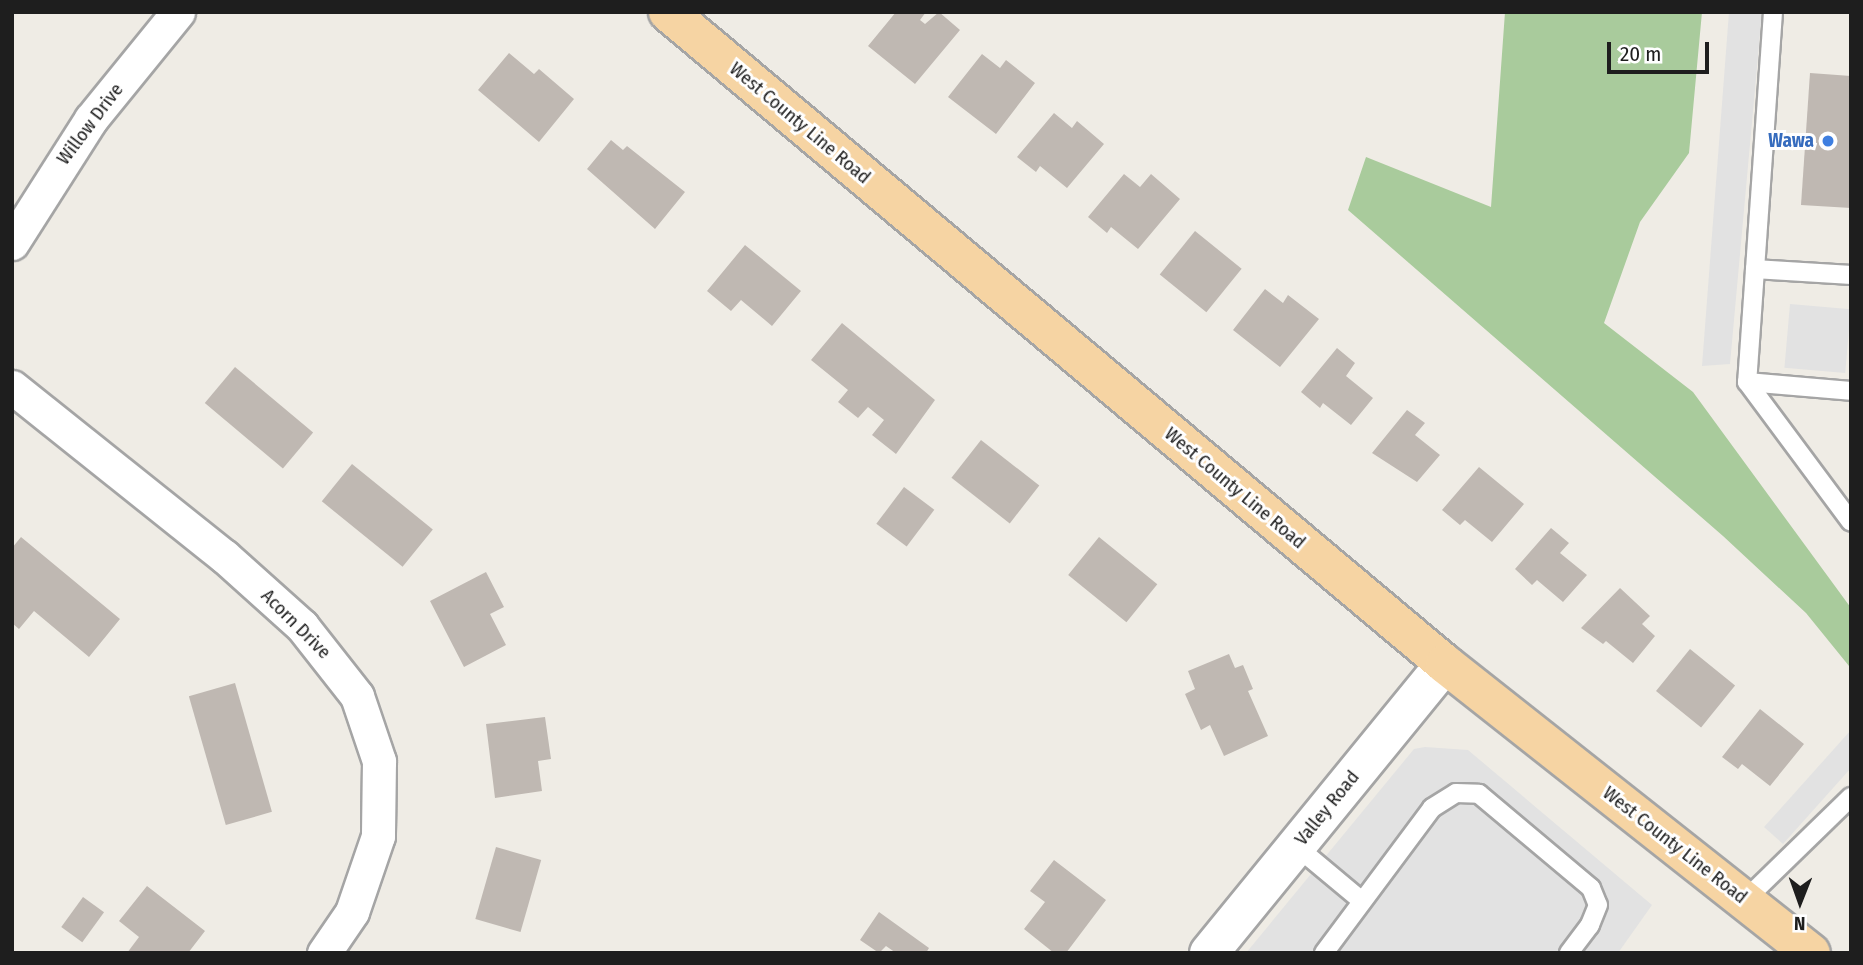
<!DOCTYPE html>
<style>
body{margin:0}
#map{position:relative;width:1863px;height:965px;overflow:hidden;background:#efece5;font-family:"Fira Sans Condensed",sans-serif}
div>[style]{position:absolute}
.forest>*{inset:0;background:#a9cb9c}
.parking>*{inset:0;background:#e2e2e2;transform-origin:0 0}
.building>*{inset:0;background:#bfb8b2;transform-origin:0 0}
.roads{filter:drop-shadow(2px 0 #a5a5a5) drop-shadow(-2px 0 #a5a5a5) drop-shadow(0 2px #a5a5a5) drop-shadow(0 -2px #a5a5a5)}
.service>*{height:18px;margin:-9px;padding:0 9px;transform-origin:9px;border-radius:9px;background:#fff}
.minor>*{height:33px;margin:-16.5px;padding:0 16.5px;transform-origin:16.5px;border-radius:16.5px;background:#fff}
.tertiary>*{height:38px;margin:-19px;padding:0 19px;transform-origin:19px;border-radius:19px;background:#fff}
.primary>*{height:38px;margin:-19px;padding:0 19px;transform-origin:19px;border-radius:19px;background:#f6d4a3}
.dots>*{width:19px;height:19px;translate:-50% -50%;box-sizing:border-box;border:4px solid #fff;border-radius:50%}
span{translate:-50% -50%;white-space:nowrap;text-align:center;line-height:1.15;-webkit-text-stroke:6px #fff;paint-order:stroke}
.street-label{font-size:19px;color:#1e1e1e}
.shop-label{font-size:19px;color:#366cbe;font-weight:700}
.right{translate:-100% -50%;text-align:right}
.frame{position:absolute;inset:0;border:14px solid #1e1e1e;pointer-events:none}
.north{position:absolute;left:1765px;top:867px;width:70px;height:70px;-webkit-text-stroke:5px #fff;paint-order:stroke;rotate:181deg;font-size:19px;font-weight:700;line-height:28px;text-align:center;color:#1e1e1e}
.north::after{content:'';display:block;margin:auto;width:24px;height:32px;background:#1e1e1e;clip-path:polygon(50% 0,100% 100%,50% 72%,0 100%)}
.scale{position:absolute;left:1607px;top:42px;width:102px;height:32px;box-sizing:border-box;border:4px solid #1e1e1e;border-top:0;padding-left:9px;font-size:21px;line-height:24px;white-space:nowrap;color:#1e1e1e;-webkit-text-stroke:5px #fff;paint-order:stroke}
</style>
<div id="map">
<div class="forest">
<i style="clip-path:polygon(1505px 12px,1702px 12px,1689px 153px,1640px 222px,1604px 323px,1693px 392px,1851px 608px,1849px 666px,1806px 613px,1723px 536px,1348px 210px,1366px 157px,1491px 207px)"></i>
</div>
<div class="parking">
<i style="clip-path:polygon(1729px 12px,1762px 12px,1730px 364px,1702px 366px)"></i>
<i style="left:1790px;top:304px;width:61px;height:64px;rotate:5deg"></i>
<i style="clip-path:polygon(1851px 730px,1851px 768px,1783px 844px,1764px 827px)"></i>
<i style="clip-path:polygon(1425px 747px,1468px 750px,1652px 905px,1618px 953px,1246px 953px,1414px 749px)"></i>
</div>
<div class="building">
<i style="clip-path:polygon(896px 12px,926px 12px,920px 20px,925px 24px,939px 12px,960px 30px,915px 84px,868px 46px)"></i>
<i style="clip-path:polygon(509px 53px,534px 74px,539px 69px,574px 99px,539px 142px,478px 90px)"></i>
<i style="clip-path:polygon(982px 54px,1000px 68px,1006px 60px,1035px 83px,996px 134px,948px 97px)"></i>
<i style="clip-path:polygon(1810px 73px,1851px 76px,1851px 208px,1801px 205px)"></i>
<i style="clip-path:polygon(1054px 113px,1072px 128px,1077px 121px,1104px 144px,1067px 188px,1040px 166px,1036px 172px,1017px 157px)"></i>
<i style="clip-path:polygon(611px 140px,623px 150px,627px 146px,685px 192px,655px 229px,587px 169px)"></i>
<i style="clip-path:polygon(1124px 174px,1140px 187px,1151px 174px,1180px 199px,1138px 249px,1111px 227px,1107px 233px,1088px 217px)"></i>
<i style="left:1195px;top:231px;width:60px;height:56px;rotate:39deg"></i>
<i style="clip-path:polygon(745px 245px,801px 291px,772px 326px,741px 300px,731px 311px,707px 291px)"></i>
<i style="clip-path:polygon(1265px 289px,1283px 303px,1288px 295px,1319px 319px,1280px 367px,1233px 330px)"></i>
<i style="clip-path:polygon(842px 323px,935px 400px,896px 454px,872px 435px,884px 420px,868px 407px,858px 418px,838px 402px,848px 390px,811px 360px)"></i>
<i style="clip-path:polygon(1337px 348px,1355px 363px,1346px 376px,1373px 398px,1351px 425px,1323px 403px,1320px 408px,1301px 392px)"></i>
<i style="left:235px;top:367px;width:102px;height:47px;rotate:40deg"></i>
<i style="clip-path:polygon(1407px 410px,1425px 423px,1415px 435px,1440px 455px,1417px 482px,1372px 453px)"></i>
<i style="left:981px;top:440px;width:74px;height:48px;rotate:38deg"></i>
<i style="left:352px;top:464px;width:104px;height:48px;rotate:39deg"></i>
<i style="clip-path:polygon(1479px 467px,1524px 504px,1492px 542px,1465px 520px,1460px 525px,1442px 510px)"></i>
<i style="left:904px;top:487px;width:38px;height:46px;rotate:37deg"></i>
<i style="clip-path:polygon(1551px 528px,1569px 543px,1560px 553px,1587px 575px,1563px 602px,1537px 580px,1532px 585px,1515px 569px)"></i>
<i style="clip-path:polygon(21px 537px,120px 619px,89px 657px,34px 611px,19px 629px,12px 623px,12px 548px)"></i>
<i style="left:1099px;top:537px;width:75px;height:49px;rotate:39deg"></i>
<i style="clip-path:polygon(486px 572px,504px 607px,490px 614px,506px 645px,464px 667px,430px 601px)"></i>
<i style="clip-path:polygon(1620px 588px,1650px 616px,1642px 624px,1655px 636px,1633px 663px,1606px 641px,1603px 644px,1581px 628px)"></i>
<i style="left:1690px;top:649px;width:58px;height:54px;rotate:39deg"></i>
<i style="clip-path:polygon(1229px 654px,1235px 668px,1243px 665px,1253px 689px,1248px 691px,1268px 736px,1224px 756px,1210px 725px,1201px 730px,1185px 694px,1195px 689px,1188px 671px)"></i>
<i style="left:235px;top:683px;width:134px;height:48px;rotate:74deg"></i>
<i style="clip-path:polygon(1760px 709px,1804px 744px,1770px 786px,1742px 764px,1738px 769px,1722px 757px)"></i>
<i style="clip-path:polygon(545px 717px,551px 759px,538px 761px,542px 791px,495px 798px,486px 724px)"></i>
<i style="left:496px;top:847px;width:47px;height:75px;rotate:16deg"></i>
<i style="clip-path:polygon(1054px 860px,1106px 900px,1066px 953px,1054px 953px,1024px 929px,1045px 902px,1030px 891px)"></i>
<i style="clip-path:polygon(147px 886px,205px 931px,188px 953px,127px 953px,139px 937px,119px 921px)"></i>
<i style="left:83px;top:897px;width:26px;height:37px;rotate:36deg"></i>
<i style="clip-path:polygon(879px 912px,929px 948px,926px 953px,896px 953px,886px 946px,879px 953px,860px 940px)"></i>
</div>
<div class="roads">
<div class="service">
<i style="left:1773px;top:12px;width:371px;rotate:94deg"></i>
<i style="left:1747px;top:382px;width:174px;rotate:53.4deg"></i>
<i style="left:1755px;top:269px;width:96px;rotate:3.6deg"></i>
<i style="left:1747px;top:382px;width:104px;rotate:4.9deg"></i>
<i style="left:1296px;top:846px;width:86px;rotate:39.8deg"></i>
<i style="left:1745px;top:900px;width:148px;rotate:-44.2deg"></i>
<i style="left:1324px;top:953px;width:181px;rotate:-53.3deg"></i>
<i style="left:1432px;top:808px;width:28px;rotate:-32deg"></i>
<i style="left:1456px;top:793px;width:23px;rotate:2deg"></i>
<i style="left:1479px;top:794px;width:146px;rotate:40deg"></i>
<i style="left:1591px;top:888px;width:18px;rotate:68deg"></i>
<i style="left:1598px;top:905px;width:22px;rotate:112deg"></i>
<i style="left:1590px;top:925px;width:35px;rotate:127deg"></i>
</div>
<div class="minor">
<i style="left:12px;top:243px;width:147px;rotate:-57.5deg"></i>
<i style="left:91px;top:119px;width:138px;rotate:-50.9deg"></i>
<i style="left:12px;top:387px;width:271px;rotate:38.6deg"></i>
<i style="left:224px;top:556px;width:105px;rotate:41.9deg"></i>
<i style="left:302px;top:626px;width:89px;rotate:51.8deg"></i>
<i style="left:357px;top:696px;width:69px;rotate:71.3deg"></i>
<i style="left:379px;top:761px;width:75px;rotate:90.8deg"></i>
<i style="left:378px;top:836px;width:80px;rotate:108.9deg"></i>
<i style="left:352px;top:912px;width:50px;rotate:124.3deg"></i>
</div>
<div class="tertiary">
<i style="left:1209px;top:953px;width:373px;rotate:-50.8deg"></i>
</div>
<div class="primary">
<i style="left:668px;top:12px;width:1014px;rotate:40deg"></i>
<i style="left:1445px;top:664px;width:466px;rotate:38.3deg"></i>
</div>
</div>
<div class="dots">
<i style="left:1828px;top:141px;background:#3f7fe0"></i>
</div>
<div class="street-label">
<span style="left:800px;top:123px;rotate:40deg">West County Line Road</span>
<span style="left:90px;top:124px;rotate:-53deg">Willow Drive</span>
<span style="left:1235px;top:488px;rotate:40deg">West County Line Road</span>
<span style="left:296px;top:624px;rotate:45deg">Acorn Drive</span>
<span style="left:1327px;top:808px;rotate:-51deg">Valley Road</span>
<span style="left:1675px;top:845px;rotate:38deg">West County Line Road</span>
</div>
<div class="shop-label">
<span class="right" style="left:1814px;top:141px">Wawa</span>
</div>
<div class="frame"></div>
<div class="north">N</div>
<div class="scale">20 m</div>
</div>
